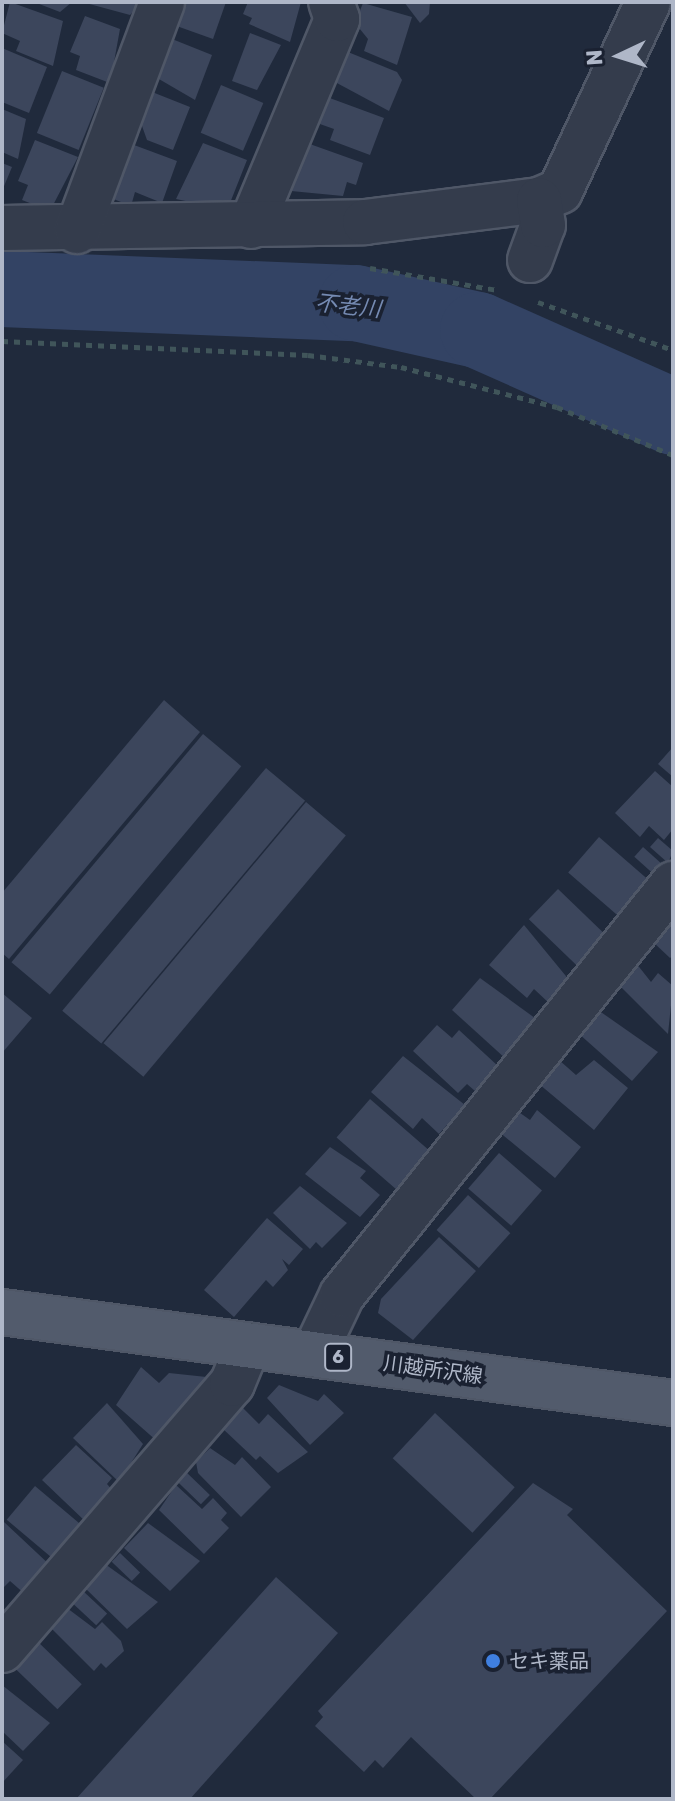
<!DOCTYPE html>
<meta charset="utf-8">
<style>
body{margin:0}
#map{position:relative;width:675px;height:1801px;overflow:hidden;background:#202a3c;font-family:Rubik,"Noto Sans JP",sans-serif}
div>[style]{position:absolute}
.river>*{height:76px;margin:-38px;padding:0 38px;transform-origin:38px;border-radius:38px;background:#334364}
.building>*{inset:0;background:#3c465c;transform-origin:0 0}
.path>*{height:5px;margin-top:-2.5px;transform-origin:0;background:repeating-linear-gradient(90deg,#40555a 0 6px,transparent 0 12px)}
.roads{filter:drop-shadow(2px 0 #4f5767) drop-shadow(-2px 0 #4f5767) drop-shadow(0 2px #4f5767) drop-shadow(0 -2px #4f5767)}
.minor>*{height:44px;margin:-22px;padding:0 22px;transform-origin:22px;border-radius:22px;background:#343c4c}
.major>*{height:44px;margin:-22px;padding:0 22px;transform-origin:22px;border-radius:22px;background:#525b6c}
.dots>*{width:22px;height:22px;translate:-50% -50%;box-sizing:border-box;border:4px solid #1a2131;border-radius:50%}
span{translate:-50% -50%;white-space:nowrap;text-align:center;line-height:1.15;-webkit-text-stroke:7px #1a2131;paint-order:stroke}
.shield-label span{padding:2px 6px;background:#1a2131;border:2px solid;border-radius:6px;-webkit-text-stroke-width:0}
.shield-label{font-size:18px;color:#afb7c8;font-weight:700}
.street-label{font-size:20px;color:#afb7c8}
.poi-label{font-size:20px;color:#afb7c8}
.left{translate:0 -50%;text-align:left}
.water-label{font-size:22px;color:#758ab2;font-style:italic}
.frame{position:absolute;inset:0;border:4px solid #afb7c8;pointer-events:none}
.north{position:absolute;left:579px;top:16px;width:80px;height:80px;-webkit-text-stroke:6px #1a2131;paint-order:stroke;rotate:266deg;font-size:22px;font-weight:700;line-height:32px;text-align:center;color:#afb7c8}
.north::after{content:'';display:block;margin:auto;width:28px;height:36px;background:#afb7c8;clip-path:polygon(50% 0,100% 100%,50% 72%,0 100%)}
</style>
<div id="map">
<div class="river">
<i style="left:2px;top:289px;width:354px;rotate:2.3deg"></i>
<i style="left:356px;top:303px;width:125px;rotate:12.5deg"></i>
<i style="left:478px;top:330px;width:214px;rotate:24deg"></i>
</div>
<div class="building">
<i style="clip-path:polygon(10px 2px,63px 21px,53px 66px,16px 51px,20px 41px,2px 33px)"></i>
<i style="clip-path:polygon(34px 2px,72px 2px,60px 12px)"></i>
<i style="clip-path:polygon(82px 2px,142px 2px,130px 15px)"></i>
<i style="clip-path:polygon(179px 2px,226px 2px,213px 39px,171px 24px)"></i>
<i style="clip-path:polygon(248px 2px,301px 2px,290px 42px,249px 24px,252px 18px,243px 14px)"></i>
<i style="clip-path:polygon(404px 2px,430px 2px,429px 14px,420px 23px)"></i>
<i style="clip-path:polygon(363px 3px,412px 17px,397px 65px,364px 51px,368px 39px,355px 23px)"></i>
<i style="clip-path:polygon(85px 16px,120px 29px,114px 62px,123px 65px,115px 85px,76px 70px,80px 56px,70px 52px)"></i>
<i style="clip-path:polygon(250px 33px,281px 45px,257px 90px,232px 81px)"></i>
<i style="clip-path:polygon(167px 37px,212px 55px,195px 100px,152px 75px)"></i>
<i style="clip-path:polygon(2px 48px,47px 67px,29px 113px,2px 102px)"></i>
<i style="clip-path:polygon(348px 52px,397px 72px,402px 80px,389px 111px,335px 82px)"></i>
<i style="left:62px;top:71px;width:45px;height:67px;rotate:22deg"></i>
<i style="left:221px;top:85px;width:46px;height:52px;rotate:23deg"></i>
<i style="clip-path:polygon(142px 88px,190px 107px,173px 150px,147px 140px,142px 126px,129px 121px)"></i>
<i style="clip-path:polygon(327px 97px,384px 118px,370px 155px,330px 140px,334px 129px,317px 123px)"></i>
<i style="clip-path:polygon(2px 109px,26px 119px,18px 159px,2px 152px)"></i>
<i style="clip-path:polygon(35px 140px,78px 157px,50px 211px,22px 200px,28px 185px,18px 181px)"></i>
<i style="clip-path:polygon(126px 142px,177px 161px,162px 203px,135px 192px,131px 206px,106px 196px)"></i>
<i style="clip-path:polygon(203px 143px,247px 160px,230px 203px,222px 200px,219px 208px,176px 199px)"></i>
<i style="clip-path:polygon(307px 143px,363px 163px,356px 185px,347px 182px,343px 196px,291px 191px)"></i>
<i style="clip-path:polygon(2px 163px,12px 167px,2px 191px)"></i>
<i style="clip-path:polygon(164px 700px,200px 732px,9px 959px,2px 953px,2px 893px)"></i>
<i style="left:203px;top:734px;width:50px;height:298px;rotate:40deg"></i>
<i style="clip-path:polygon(673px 747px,673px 777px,658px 764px)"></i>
<i style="left:266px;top:768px;width:51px;height:317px;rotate:40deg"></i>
<i style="clip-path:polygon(655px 771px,673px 787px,673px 829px,664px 840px,649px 826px,640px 837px,615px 813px)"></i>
<i style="left:306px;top:802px;width:52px;height:315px;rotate:40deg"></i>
<i style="left:599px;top:837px;width:68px;height:47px;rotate:41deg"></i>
<i style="clip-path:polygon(658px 838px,673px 851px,668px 863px,650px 847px)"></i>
<i style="left:643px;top:847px;width:27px;height:13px;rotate:42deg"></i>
<i style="left:558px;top:889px;width:66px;height:42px;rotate:44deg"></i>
<i style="clip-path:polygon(673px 921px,673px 956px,670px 958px,653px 942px)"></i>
<i style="clip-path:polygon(524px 925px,570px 981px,550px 1004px,534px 989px,527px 998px,489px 965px)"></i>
<i style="clip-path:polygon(636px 963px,651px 982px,658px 973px,673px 986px,668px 1034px,618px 984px)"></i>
<i style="clip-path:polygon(480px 978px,539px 1021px,506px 1059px,452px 1010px)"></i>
<i style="clip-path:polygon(2px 993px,32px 1018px,2px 1053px)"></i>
<i style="clip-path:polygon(598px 1010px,658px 1052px,632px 1081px,578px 1033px)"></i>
<i style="clip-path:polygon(437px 1025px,452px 1038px,459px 1030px,498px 1066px,475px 1091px,467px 1084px,458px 1093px,413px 1051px)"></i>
<i style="clip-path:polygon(403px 1056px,465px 1105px,439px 1134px,422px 1118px,413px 1129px,371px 1092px)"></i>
<i style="clip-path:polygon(559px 1060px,576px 1075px,594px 1060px,628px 1088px,594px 1130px,539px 1084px)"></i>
<i style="left:370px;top:1099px;width:79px;height:51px;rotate:41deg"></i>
<i style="clip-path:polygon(516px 1110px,530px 1120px,537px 1110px,581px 1147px,555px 1178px,498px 1131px)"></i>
<i style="clip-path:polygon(330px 1147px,366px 1171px,360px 1178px,380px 1195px,360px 1217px,305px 1174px)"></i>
<i style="left:499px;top:1153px;width:57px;height:47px;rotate:41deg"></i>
<i style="clip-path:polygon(300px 1186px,347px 1223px,322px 1248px,316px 1242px,310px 1249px,273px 1213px)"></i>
<i style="left:468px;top:1195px;width:57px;height:47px;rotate:42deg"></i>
<i style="clip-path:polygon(267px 1218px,303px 1249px,289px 1265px,282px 1259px,288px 1270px,273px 1287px,266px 1280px,234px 1317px,204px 1290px)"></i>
<i style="clip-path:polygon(439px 1237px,476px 1271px,413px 1340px,378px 1313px,381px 1299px)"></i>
<i style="clip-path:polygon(141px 1367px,159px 1383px,169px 1373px,216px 1378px,192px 1416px,182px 1407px,158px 1442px,116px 1405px)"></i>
<i style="clip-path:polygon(279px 1385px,318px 1401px,324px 1394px,344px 1413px,310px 1445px,267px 1398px)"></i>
<i style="clip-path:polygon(107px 1403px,143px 1444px,119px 1482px,73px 1438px)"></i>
<i style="clip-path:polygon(242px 1407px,259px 1424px,268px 1414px,308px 1452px,278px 1473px,260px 1456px,256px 1460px,222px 1428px)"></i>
<i style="left:435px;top:1413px;width:109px;height:62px;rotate:43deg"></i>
<i style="clip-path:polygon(76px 1445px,112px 1478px,107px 1484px,114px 1492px,86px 1522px,42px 1480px)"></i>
<i style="clip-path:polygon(210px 1448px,235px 1465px,242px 1457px,271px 1487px,241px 1517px,198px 1473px,196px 1462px)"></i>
<i style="left:184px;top:1470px;width:36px;height:13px;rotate:44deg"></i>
<i style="clip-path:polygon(533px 1483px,573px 1509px,567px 1515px,667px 1611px,490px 1799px,476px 1799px,411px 1737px,383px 1768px,375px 1760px,364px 1772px,315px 1726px,323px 1717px,318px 1711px)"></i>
<i style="clip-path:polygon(176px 1485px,202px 1509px,213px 1498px,227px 1513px,221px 1520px,229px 1528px,204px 1554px,159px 1510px)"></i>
<i style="left:35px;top:1486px;width:59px;height:44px;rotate:40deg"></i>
<i style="clip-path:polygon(4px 1522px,52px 1567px,26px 1595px,10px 1581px,2px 1589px)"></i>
<i style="clip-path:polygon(148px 1523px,200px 1561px,170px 1591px,124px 1548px)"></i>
<i style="left:120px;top:1553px;width:28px;height:12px;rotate:44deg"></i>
<i style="clip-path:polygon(105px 1564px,158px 1602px,127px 1629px,84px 1587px)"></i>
<i style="clip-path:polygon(276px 1577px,338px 1633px,190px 1799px,76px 1799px)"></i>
<i style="left:83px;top:1591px;width:33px;height:16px;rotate:43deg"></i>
<i style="clip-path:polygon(67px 1608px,95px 1629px,102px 1622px,121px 1641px,124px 1651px,106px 1668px,101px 1663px,94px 1671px,49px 1626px)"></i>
<i style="left:35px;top:1639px;width:65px;height:35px;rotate:44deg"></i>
<i style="clip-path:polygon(2px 1685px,50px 1723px,23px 1751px,2px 1731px)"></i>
<i style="clip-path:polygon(2px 1741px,23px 1760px,2px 1783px)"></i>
</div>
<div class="path">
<i style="left:370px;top:268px;width:130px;rotate:9.8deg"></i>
<i style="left:538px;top:302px;width:143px;rotate:19.6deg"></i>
<i style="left:2px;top:341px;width:306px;rotate:2.6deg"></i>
<i style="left:308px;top:355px;width:94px;rotate:7.4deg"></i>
<i style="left:401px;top:367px;width:161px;rotate:14.4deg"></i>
<i style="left:557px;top:407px;width:126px;rotate:22.5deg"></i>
</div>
<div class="roads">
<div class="minor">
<i style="left:251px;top:226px;width:224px;rotate:-67.4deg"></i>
<i style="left:337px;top:19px;width:18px;rotate:-109deg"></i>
<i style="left:2px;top:228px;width:363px;rotate:-0.9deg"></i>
<i style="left:365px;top:222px;width:175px;rotate:-7.2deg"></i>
<i style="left:539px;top:200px;width:23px;rotate:-23deg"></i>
<i style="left:560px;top:191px;width:208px;rotate:-65deg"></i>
<i style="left:77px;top:231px;width:244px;rotate:-69.6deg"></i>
<i style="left:530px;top:260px;width:37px;rotate:-70deg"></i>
<i style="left:543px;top:225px;width:25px;rotate:-99deg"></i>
<i style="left:314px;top:1354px;width:65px;rotate:-64.6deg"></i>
<i style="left:342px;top:1295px;width:528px;rotate:-51.15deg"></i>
<i style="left:2px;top:1650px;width:352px;rotate:-49.2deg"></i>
<i style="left:232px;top:1384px;width:42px;rotate:-67.7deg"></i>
</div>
<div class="major">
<i style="left:2px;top:1312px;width:677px;rotate:7.72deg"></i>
</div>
</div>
<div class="dots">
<i style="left:493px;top:1661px;background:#3f7fe0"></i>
</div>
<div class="shield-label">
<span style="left:338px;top:1357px">6</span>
</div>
<div class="street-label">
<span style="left:433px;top:1370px;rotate:8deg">川越所沢線</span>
</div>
<div class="poi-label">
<span class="left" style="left:509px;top:1661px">セキ薬品</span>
</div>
<div class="water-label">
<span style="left:348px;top:306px;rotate:6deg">不老川</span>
</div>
<div class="frame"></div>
<div class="north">N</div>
</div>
